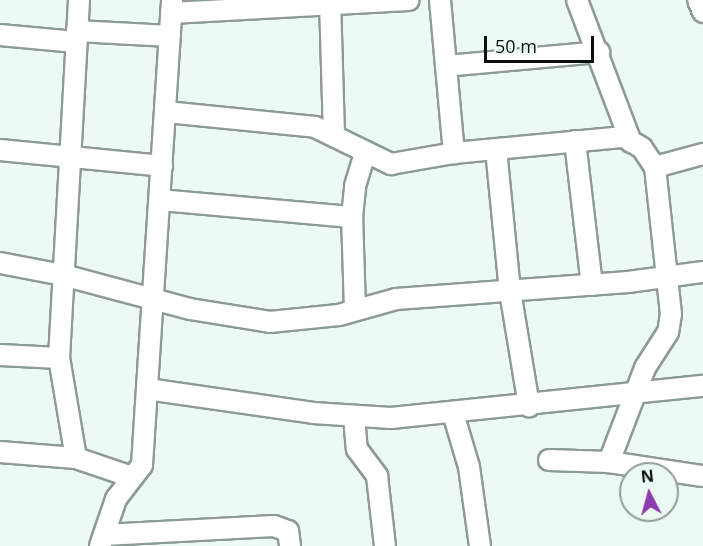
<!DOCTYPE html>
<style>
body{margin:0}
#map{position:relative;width:703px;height:546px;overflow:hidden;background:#ecfaf3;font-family:"Open Sans",sans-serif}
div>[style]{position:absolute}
.roads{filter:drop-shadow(2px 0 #8e9a94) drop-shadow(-2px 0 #8e9a94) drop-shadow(0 2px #8e9a94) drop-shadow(0 -2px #8e9a94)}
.minor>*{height:20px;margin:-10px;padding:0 10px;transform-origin:10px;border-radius:10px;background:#fff}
span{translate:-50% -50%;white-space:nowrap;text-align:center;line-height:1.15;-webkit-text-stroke:5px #ecfaf3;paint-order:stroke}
.north{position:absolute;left:619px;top:462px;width:60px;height:60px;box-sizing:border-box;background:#ecfaf3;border:2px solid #929c97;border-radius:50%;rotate:354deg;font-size:16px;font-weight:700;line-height:24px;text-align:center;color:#0c100e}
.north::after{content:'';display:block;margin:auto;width:21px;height:27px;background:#8c3cac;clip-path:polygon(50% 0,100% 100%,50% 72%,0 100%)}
.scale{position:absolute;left:484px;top:36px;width:110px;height:27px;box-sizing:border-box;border:3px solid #0c100e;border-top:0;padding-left:8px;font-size:18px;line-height:21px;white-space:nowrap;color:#0c100e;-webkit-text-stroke:4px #ecfaf3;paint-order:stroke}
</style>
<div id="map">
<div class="roads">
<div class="minor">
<i style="left:330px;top:0;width:136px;rotate:88.3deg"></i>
<i style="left:440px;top:0;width:154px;rotate:84.8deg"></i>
<i style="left:577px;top:0;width:152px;rotate:69.2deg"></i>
<i style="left:698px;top:0;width:13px;rotate:67deg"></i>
<i style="left:171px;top:13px;width:238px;rotate:-3.1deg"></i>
<i style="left:77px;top:31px;width:93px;rotate:3.1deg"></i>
<i style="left:0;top:35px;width:76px;rotate:5.3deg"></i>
<i style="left:446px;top:66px;width:154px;rotate:-5.2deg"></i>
<i style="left:166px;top:112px;width:150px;rotate:5.7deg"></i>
<i style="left:315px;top:127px;width:85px;rotate:26deg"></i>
<i style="left:391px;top:164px;width:64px;rotate:-9.9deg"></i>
<i style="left:454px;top:153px;width:171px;rotate:-5.4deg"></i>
<i style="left:624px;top:137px;width:21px;rotate:31deg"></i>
<i style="left:642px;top:148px;width:23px;rotate:56deg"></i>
<i style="left:655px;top:167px;width:148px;rotate:83.8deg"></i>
<i style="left:671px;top:314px;width:18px;rotate:99deg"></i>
<i style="left:668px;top:332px;width:43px;rotate:122.6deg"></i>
<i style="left:645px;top:368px;width:101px;rotate:111deg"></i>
<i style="left:575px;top:141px;width:145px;rotate:83.3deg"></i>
<i style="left:496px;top:149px;width:143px;rotate:84.4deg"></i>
<i style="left:510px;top:291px;width:117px;rotate:80.6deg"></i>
<i style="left:0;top:150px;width:163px;rotate:5.6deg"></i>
<i style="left:655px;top:167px;width:50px;rotate:-15.2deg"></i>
<i style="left:160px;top:200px;width:193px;rotate:5.1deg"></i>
<i style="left:0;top:263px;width:64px;rotate:10.8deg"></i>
<i style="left:63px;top:275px;width:131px;rotate:15deg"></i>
<i style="left:190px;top:309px;width:81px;rotate:9.2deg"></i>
<i style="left:270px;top:322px;width:69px;rotate:-5.8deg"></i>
<i style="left:339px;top:315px;width:59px;rotate:-15.7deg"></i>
<i style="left:396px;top:299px;width:233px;rotate:-4.2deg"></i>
<i style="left:628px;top:282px;width:76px;rotate:-7.6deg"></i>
<i style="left:355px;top:310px;width:93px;rotate:-91.8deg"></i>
<i style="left:352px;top:217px;width:31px;rotate:-84deg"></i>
<i style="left:355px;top:186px;width:34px;rotate:-73deg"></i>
<i style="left:0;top:355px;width:59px;rotate:2.9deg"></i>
<i style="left:147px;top:389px;width:168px;rotate:8.2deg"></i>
<i style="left:313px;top:413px;width:78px;rotate:3.7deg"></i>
<i style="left:391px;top:418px;width:314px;rotate:-5.9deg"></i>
<i style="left:453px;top:413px;width:56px;rotate:73.5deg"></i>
<i style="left:469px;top:467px;width:80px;rotate:82.1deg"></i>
<i style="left:354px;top:417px;width:32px;rotate:85deg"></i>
<i style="left:357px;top:449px;width:34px;rotate:53deg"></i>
<i style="left:377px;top:476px;width:70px;rotate:83.5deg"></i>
<i style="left:0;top:452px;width:76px;rotate:4.5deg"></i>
<i style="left:76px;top:458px;width:59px;rotate:18.7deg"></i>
<i style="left:76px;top:458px;width:101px;rotate:-99.6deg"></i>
<i style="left:59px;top:358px;width:359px;rotate:-86.8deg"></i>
<i style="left:549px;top:460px;width:60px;rotate:1.9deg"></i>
<i style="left:609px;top:462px;width:95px;rotate:8.5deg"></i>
<i style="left:104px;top:535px;width:170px;rotate:-3deg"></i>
<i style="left:274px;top:526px;width:15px;rotate:20deg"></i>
<i style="left:288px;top:531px;width:15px;rotate:82deg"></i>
<i style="left:100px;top:546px;width:50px;rotate:-71.2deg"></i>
<i style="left:116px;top:499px;width:43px;rotate:-52.6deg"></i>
<i style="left:142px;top:465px;width:466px;rotate:-86.3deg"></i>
</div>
</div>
<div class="north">N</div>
<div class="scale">50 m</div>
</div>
